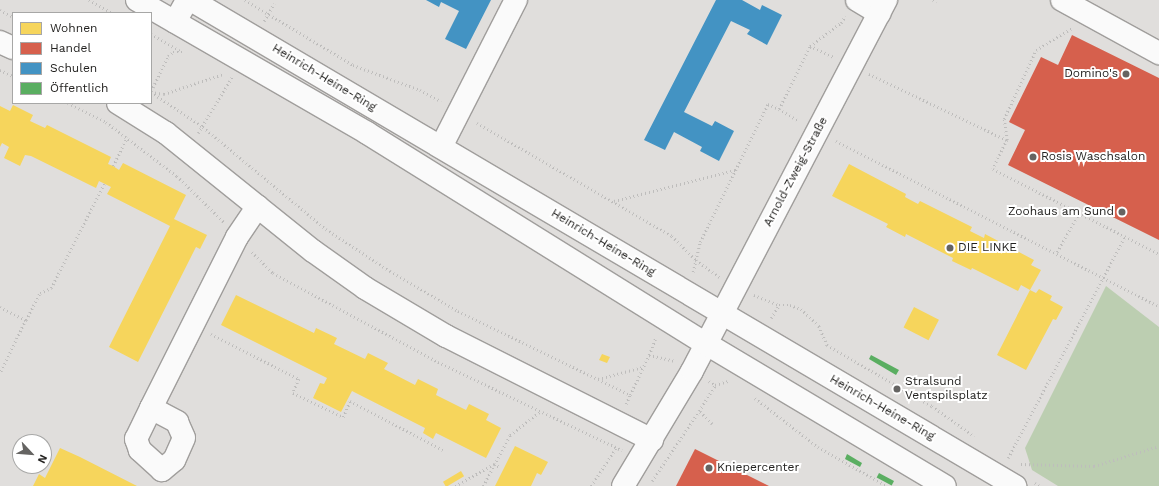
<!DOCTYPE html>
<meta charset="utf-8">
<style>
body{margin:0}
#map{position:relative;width:1159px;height:486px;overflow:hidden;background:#e0dedc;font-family:"Work Sans",sans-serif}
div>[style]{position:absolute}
.green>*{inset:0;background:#bcceb1}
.homes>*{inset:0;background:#f6d55c;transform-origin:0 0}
.shops>*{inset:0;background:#d6604d}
.schools>*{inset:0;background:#4393c3}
.public>*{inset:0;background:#5aae61;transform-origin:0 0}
.path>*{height:2.5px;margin-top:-1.25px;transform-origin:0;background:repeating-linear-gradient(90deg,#bebdbc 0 1px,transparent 0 4px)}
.roads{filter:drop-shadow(1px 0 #a09e9c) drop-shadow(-1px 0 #a09e9c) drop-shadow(0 1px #a09e9c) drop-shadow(0 -1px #a09e9c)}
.minor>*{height:22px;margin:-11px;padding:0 11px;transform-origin:11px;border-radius:11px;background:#fafafa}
.major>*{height:22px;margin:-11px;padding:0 11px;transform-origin:11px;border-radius:11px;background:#fafafa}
.dots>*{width:11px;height:11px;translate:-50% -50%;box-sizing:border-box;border:2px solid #fff;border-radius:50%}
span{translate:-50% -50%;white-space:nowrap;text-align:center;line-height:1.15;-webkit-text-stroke:4px #fff;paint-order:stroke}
.poi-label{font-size:12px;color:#232220}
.right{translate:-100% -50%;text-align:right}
.left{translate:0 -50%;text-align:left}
.street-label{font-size:12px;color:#232220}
.legend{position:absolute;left:12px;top:12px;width:140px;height:92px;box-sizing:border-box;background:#fff;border:1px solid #a7a7a6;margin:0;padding:5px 7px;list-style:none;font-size:12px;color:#232220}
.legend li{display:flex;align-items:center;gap:8px;height:20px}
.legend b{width:20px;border:1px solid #a7a7a6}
.north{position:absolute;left:12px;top:434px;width:40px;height:40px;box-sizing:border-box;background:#fff;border:1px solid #a7a7a6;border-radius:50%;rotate:116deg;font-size:11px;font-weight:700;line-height:16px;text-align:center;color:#232220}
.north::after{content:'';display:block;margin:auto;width:14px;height:18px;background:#656462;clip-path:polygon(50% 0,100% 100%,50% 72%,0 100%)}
</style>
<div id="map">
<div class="green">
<i style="clip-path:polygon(1106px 286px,1159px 327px,1159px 486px,1058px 486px,1032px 470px,1025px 448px)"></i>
</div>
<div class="homes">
<i style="clip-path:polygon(13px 105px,33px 115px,30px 121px,45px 128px,47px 125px,111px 157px,108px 164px,113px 166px,119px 170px,123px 163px,186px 195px,174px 219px,207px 235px,200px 249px,196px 247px,138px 362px,109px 347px,170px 226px,107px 194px,111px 187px,99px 181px,96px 188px,31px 156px,25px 155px,20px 166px,4px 158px,9px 147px,2px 143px,0 147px,0 106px,10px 111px)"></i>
<i style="clip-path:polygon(849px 164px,906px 194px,905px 197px,918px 204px,920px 201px,972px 227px,970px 231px,984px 238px,985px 234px,1034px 260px,1031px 265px,1041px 270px,1030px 290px,1021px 285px,1018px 291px,972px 268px,971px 270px,952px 261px,953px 258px,906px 234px,905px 237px,886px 227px,888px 224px,832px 196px)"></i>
<i style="clip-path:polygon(1039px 289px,1052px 296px,1050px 300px,1063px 307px,1056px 320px,1053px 319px,1026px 370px,997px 355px,1030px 290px,1036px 293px)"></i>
<i style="clip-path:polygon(236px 295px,314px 333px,316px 328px,337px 338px,334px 344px,365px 359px,368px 353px,388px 363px,384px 369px,415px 385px,418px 379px,438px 389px,436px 395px,466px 410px,469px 404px,489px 414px,486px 420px,501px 428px,486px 458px,436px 433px,433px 439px,423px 433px,425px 428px,352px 391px,341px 412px,313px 398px,320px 383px,324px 384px,327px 378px,221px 325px)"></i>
<i style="left:914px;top:307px;width:28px;height:23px;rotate:27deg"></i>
<i style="clip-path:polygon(602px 354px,610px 357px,607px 363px,599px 360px)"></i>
<i style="clip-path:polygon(515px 446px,548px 462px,541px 475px,537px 473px,531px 486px,495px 486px)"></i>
<i style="clip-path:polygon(60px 448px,80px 457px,137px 486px,33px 486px,39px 474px,45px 478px)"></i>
<i style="left:461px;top:471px;width:6px;height:21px;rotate:59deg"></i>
</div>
<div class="shops">
<i style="clip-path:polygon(1072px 35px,1159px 78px,1159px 240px,1008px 165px,1025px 130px,1009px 122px,1041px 57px,1058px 65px)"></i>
<i style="clip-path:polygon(695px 449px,769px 486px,676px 486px)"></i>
</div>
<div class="schools">
<i style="clip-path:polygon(426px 0,491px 0,466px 49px,445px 39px,459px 11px,441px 2px,439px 7px)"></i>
<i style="clip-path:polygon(716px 0,742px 0,760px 10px,762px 5px,782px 15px,767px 45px,747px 34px,750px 30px,731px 21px,684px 112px,712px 126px,715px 121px,734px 131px,719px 161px,700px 151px,702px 147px,674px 132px,665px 150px,644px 140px)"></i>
</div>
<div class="public">
<i style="clip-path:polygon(871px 355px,899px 370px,896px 375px,869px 359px)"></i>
<i style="clip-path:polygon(847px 454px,862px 463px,860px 467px,845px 459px)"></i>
<i style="left:879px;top:473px;width:17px;height:5px;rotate:28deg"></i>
</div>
<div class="path">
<i style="left:89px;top:0;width:26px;rotate:29deg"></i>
<i style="left:245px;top:0;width:126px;rotate:31deg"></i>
<i style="left:353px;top:65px;width:72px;rotate:20.5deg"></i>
<i style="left:420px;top:90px;width:24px;rotate:28deg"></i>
<i style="left:933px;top:0;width:4px;rotate:27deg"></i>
<i style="left:0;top:10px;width:15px;rotate:28deg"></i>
<i style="left:264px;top:21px;width:20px;rotate:-60deg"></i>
<i style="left:151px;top:34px;width:34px;rotate:30deg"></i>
<i style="left:810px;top:46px;width:26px;rotate:25deg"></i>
<i style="left:0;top:70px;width:14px;rotate:25deg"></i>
<i style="left:869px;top:74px;width:153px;rotate:25.6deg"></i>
<i style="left:1007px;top:140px;width:32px;rotate:116deg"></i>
<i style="left:993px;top:169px;width:186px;rotate:27.1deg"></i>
<i style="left:151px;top:91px;width:39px;rotate:-64deg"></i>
<i style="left:168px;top:56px;width:6px;rotate:-39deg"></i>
<i style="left:173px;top:52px;width:9px"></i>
<i style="left:151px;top:92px;width:63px;rotate:33.9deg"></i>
<i style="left:203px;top:127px;width:160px;rotate:39.7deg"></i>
<i style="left:326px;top:229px;width:77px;rotate:33.3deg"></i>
<i style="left:390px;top:271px;width:79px;rotate:30.5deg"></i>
<i style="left:458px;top:311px;width:191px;rotate:26deg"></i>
<i style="left:630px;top:395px;width:44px;rotate:-64.6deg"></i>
<i style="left:649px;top:355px;width:27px;rotate:13deg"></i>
<i style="left:151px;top:92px;width:13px;rotate:9deg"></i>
<i style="left:164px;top:94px;width:62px;rotate:-18.7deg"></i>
<i style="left:68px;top:103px;width:42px;rotate:26.6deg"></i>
<i style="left:106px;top:122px;width:89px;rotate:37.3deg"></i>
<i style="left:177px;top:176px;width:66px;rotate:44.4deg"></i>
<i style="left:779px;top:109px;width:23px;rotate:31deg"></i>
<i style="left:477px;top:123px;width:225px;rotate:30.1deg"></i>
<i style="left:672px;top:236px;width:34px;rotate:45deg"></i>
<i style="left:696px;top:260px;width:29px;rotate:36deg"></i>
<i style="left:198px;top:133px;width:66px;rotate:-58.7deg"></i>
<i style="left:1007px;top:140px;width:21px;rotate:-98deg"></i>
<i style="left:1004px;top:119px;width:76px;rotate:-65.1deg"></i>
<i style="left:1036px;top:50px;width:42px;rotate:-31.4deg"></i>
<i style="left:836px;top:141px;width:363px;rotate:27.1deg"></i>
<i style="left:113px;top:166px;width:32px;rotate:-64deg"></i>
<i style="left:614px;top:201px;width:125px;rotate:-14.4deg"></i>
<i style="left:252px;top:252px;width:30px;rotate:45deg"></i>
<i style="left:273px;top:273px;width:187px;rotate:28.3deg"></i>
<i style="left:438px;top:362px;width:204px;rotate:25.6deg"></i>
<i style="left:1057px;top:252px;width:45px;rotate:-60.6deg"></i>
<i style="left:693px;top:272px;width:31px;rotate:-77deg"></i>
<i style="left:700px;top:242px;width:154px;rotate:-63.8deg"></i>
<i style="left:768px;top:104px;width:12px;rotate:24deg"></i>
<i style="left:779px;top:109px;width:70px;rotate:-63.8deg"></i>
<i style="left:810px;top:46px;width:39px;rotate:-37deg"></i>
<i style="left:841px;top:23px;width:8px;rotate:-60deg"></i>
<i style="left:754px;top:295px;width:27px;rotate:22deg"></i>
<i style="left:779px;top:305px;width:11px"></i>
<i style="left:790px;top:305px;width:12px;rotate:20deg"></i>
<i style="left:801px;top:309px;width:25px;rotate:43deg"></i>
<i style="left:819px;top:326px;width:21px;rotate:67deg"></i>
<i style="left:827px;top:345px;width:121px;rotate:30.2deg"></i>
<i style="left:932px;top:406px;width:52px;rotate:35.5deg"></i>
<i style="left:0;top:307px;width:29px;rotate:27deg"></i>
<i style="left:26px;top:320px;width:60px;rotate:115.7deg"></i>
<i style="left:771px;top:318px;width:15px;rotate:-58deg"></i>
<i style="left:26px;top:320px;width:30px;rotate:-63deg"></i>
<i style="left:40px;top:293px;width:12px;rotate:-24deg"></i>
<i style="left:51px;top:288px;width:117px;rotate:-63deg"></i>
<i style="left:211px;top:334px;width:99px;rotate:27.1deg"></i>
<i style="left:299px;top:379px;width:15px;rotate:113deg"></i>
<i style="left:293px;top:393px;width:55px;rotate:25.6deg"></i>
<i style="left:343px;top:417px;width:17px;rotate:-66deg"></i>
<i style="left:350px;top:401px;width:105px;rotate:27.8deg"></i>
<i style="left:649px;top:355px;width:19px;rotate:-69deg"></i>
<i style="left:598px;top:379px;width:47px;rotate:-14.9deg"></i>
<i style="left:709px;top:381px;width:7px;rotate:34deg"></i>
<i style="left:755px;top:398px;width:80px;rotate:37.9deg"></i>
<i style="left:818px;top:447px;width:79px;rotate:29.5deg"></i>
<i style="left:626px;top:404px;width:10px;rotate:-66deg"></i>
<i style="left:712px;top:424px;width:18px;rotate:-135deg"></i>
<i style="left:699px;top:411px;width:31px;rotate:-58deg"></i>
<i style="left:715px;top:385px;width:14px;rotate:-17deg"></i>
<i style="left:1008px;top:458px;width:251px;rotate:-62.2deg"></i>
<i style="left:1021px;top:464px;width:73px;rotate:1.6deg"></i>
<i style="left:1094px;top:466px;width:68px;rotate:-17.1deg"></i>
<i style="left:652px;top:481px;width:84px;rotate:-56.1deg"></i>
<i style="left:1035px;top:483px;width:6px;rotate:31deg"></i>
<i style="left:455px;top:486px;width:45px;rotate:-29.4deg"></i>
<i style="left:494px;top:464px;width:7px;rotate:27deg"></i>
<i style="left:483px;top:486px;width:58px;rotate:-62.1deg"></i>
<i style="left:510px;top:435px;width:39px;rotate:-38deg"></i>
<i style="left:591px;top:486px;width:45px;rotate:-56.7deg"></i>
</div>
<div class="roads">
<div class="minor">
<i style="left:857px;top:0;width:26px;rotate:31deg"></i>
<i style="left:1062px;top:0;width:111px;rotate:28.7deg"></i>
<i style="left:175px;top:22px;width:25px;rotate:-61deg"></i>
<i style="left:0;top:42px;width:14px;rotate:25deg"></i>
<i style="left:118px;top:103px;width:57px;rotate:32deg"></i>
<i style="left:166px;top:133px;width:189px;rotate:38.8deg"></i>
<i style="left:313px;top:251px;width:64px;rotate:35.4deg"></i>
<i style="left:365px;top:288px;width:94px;rotate:30.7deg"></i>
<i style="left:446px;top:336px;width:231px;rotate:26.8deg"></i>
<i style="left:441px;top:147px;width:165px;rotate:-63deg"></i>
<i style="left:151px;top:408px;width:30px;rotate:28deg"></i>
<i style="left:177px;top:422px;width:17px;rotate:66deg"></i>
<i style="left:184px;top:438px;width:24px;rotate:114deg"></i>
<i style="left:174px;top:460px;width:16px;rotate:140deg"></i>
<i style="left:162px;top:470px;width:30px;rotate:-138deg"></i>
<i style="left:140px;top:450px;width:12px;rotate:-110deg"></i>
<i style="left:136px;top:439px;width:34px;rotate:-64deg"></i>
<i style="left:151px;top:408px;width:191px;rotate:-63.3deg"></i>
<i style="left:237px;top:237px;width:37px;rotate:-56deg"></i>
<i style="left:623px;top:486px;width:134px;rotate:-59deg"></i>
<i style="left:692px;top:371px;width:419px;rotate:-62.4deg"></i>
</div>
<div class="major">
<i style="left:137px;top:0;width:266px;rotate:30deg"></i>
<i style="left:367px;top:133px;width:398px;rotate:31.9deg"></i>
<i style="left:705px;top:343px;width:279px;rotate:30.8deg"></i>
<i style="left:191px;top:0;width:957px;rotate:30.53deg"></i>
</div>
</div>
<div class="dots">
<i style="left:1126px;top:74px;background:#656462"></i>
<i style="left:1033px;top:157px;background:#656462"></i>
<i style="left:1122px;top:212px;background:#656462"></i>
<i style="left:950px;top:248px;background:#656462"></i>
<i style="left:897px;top:389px;background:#656462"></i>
<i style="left:709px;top:468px;background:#656462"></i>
</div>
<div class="poi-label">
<span class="right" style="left:1118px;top:74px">Domino's</span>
<span class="left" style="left:1041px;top:157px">Rosis Waschsalon</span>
<span class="right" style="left:1114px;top:212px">Zoohaus am Sund</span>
<span class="left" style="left:958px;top:248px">DIE LINKE</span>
<span class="left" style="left:905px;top:389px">Stralsund<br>Ventspilsplatz</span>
<span class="left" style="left:717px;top:468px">Kniepercenter</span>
</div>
<div class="street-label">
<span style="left:324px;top:78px;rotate:31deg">Heinrich-Heine-Ring</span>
<span style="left:796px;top:172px;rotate:-62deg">Arnold-Zweig-Straße</span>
<span style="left:603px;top:243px;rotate:31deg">Heinrich-Heine-Ring</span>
<span style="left:882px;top:408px;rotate:30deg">Heinrich-Heine-Ring</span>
</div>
<ul class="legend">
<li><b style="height:11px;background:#f6d55c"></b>Wohnen</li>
<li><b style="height:11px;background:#d6604d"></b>Handel</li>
<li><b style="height:11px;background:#4393c3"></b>Schulen</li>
<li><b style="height:11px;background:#5aae61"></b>Öffentlich</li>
</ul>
<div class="north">N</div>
</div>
